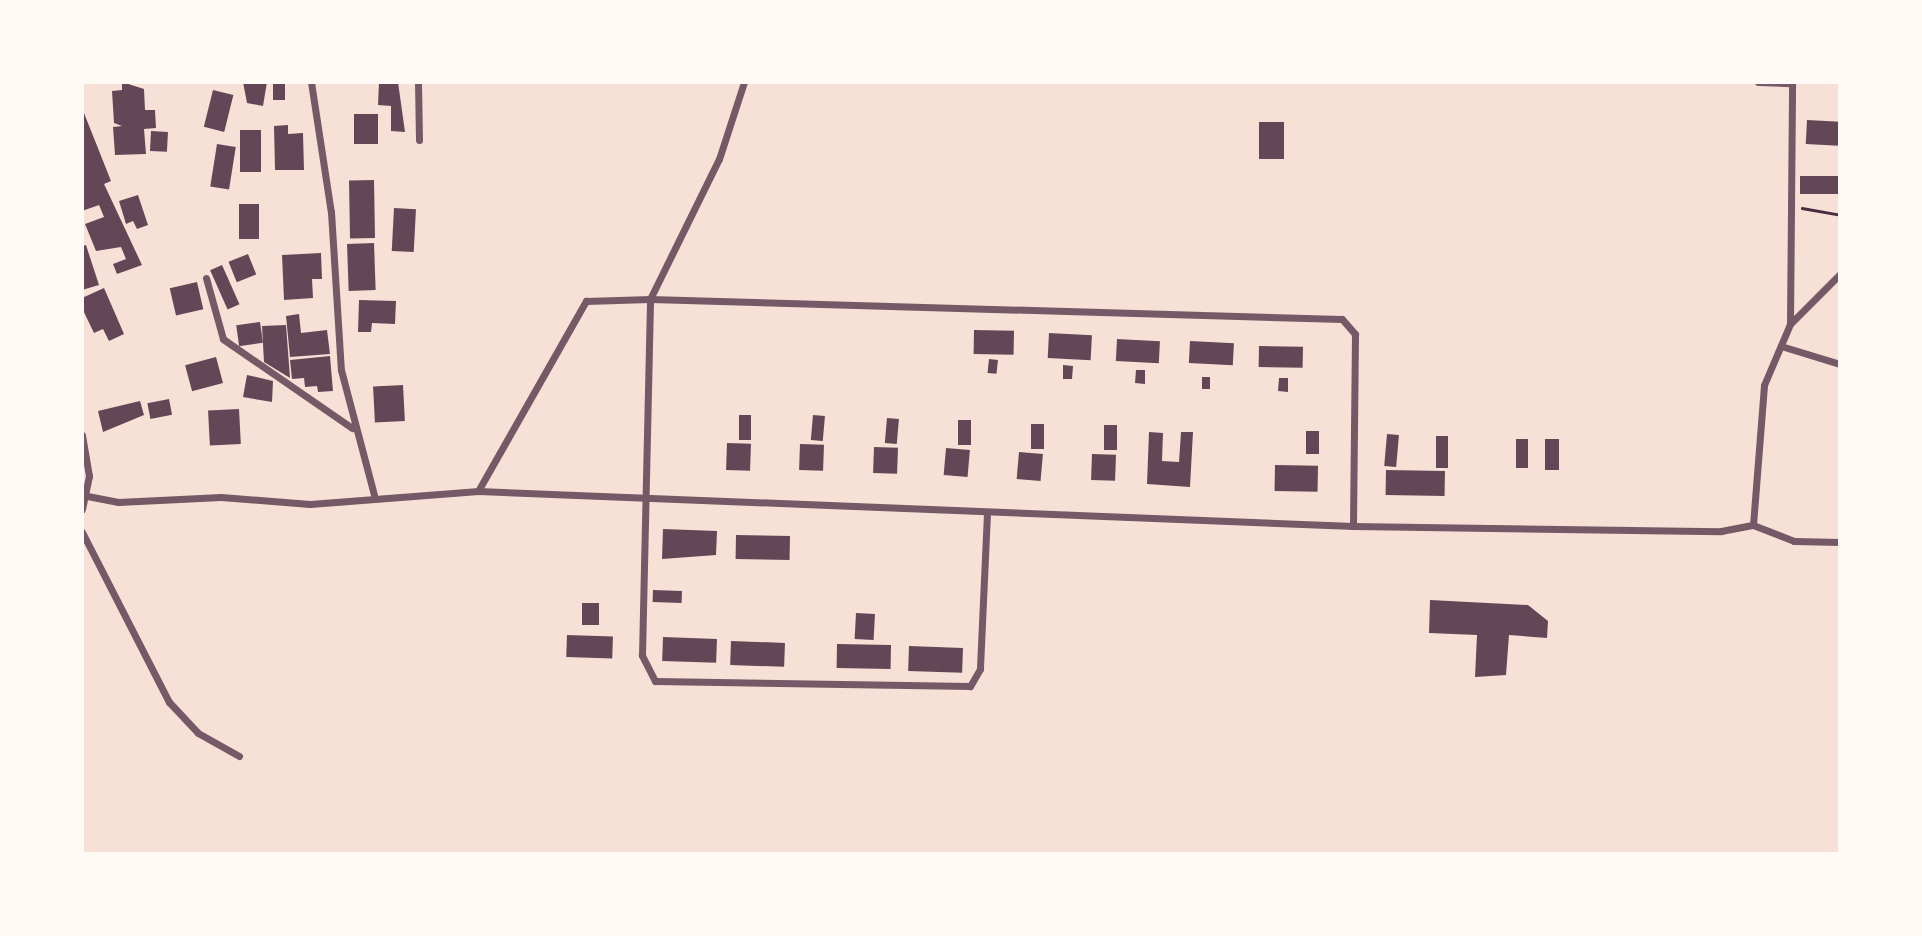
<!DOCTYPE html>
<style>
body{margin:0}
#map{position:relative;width:1922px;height:936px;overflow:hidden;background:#f7e1d7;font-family:"Noto Sans",sans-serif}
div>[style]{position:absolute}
.building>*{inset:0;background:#644757;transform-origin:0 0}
.path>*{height:2.5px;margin:-1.25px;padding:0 1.25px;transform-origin:1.25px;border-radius:1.25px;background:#4a2c40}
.minor>*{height:7px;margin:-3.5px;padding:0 3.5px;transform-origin:3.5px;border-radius:3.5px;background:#755966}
span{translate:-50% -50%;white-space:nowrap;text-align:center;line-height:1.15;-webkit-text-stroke:7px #fffaf5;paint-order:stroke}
.frame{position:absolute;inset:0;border:84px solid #fffaf5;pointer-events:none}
</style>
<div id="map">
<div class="building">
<i style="clip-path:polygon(122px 82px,144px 89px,145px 110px,155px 110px,156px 128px,144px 129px,146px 154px,115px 155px,113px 127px,122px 126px,114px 123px,112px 91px,122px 90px)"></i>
<i style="clip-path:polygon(243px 82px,267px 82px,263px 106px,247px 103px)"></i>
<i style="left:273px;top:82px;width:12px;height:18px"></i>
<i style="clip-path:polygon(379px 82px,398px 82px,405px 132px,391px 131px,391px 106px,378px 105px)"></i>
<i style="left:213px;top:90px;width:21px;height:38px;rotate:14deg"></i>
<i style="clip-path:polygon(82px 108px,111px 181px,104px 184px,142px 265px,117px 274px,113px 264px,126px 259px,121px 247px,96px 251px,85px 224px,104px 217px,99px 205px,82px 211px)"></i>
<i style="left:354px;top:114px;width:24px;height:30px"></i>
<i style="left:1807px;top:120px;width:33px;height:24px;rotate:3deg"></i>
<i style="left:1259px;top:122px;width:25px;height:37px"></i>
<i style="clip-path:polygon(288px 125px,288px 134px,303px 133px,304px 170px,275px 170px,274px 126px)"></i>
<i style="left:240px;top:130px;width:21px;height:42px"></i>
<i style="left:151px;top:131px;width:17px;height:20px;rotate:3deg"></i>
<i style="left:217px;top:144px;width:19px;height:43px;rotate:9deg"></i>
<i style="left:1840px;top:176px;width:18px;height:40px;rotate:90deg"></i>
<i style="left:374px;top:180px;width:58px;height:25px;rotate:89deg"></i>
<i style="clip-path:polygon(138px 195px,148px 225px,137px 229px,133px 221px,126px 224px,119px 201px)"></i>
<i style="left:239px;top:204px;width:20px;height:35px"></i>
<i style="left:394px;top:208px;width:22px;height:43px;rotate:3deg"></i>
<i style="left:374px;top:243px;width:47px;height:27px;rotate:88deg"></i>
<i style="clip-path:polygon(86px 245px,99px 285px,82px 290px,82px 246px)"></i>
<i style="clip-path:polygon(321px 253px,322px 279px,312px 279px,313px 298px,284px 300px,282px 255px)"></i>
<i style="left:248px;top:254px;width:22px;height:21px;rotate:68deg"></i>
<i style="left:222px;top:265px;width:43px;height:13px;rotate:66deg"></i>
<i style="left:197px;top:282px;width:28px;height:28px;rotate:77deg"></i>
<i style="clip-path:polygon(104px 288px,124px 334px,109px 341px,103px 329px,94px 333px,82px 308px,82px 298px)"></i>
<i style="clip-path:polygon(359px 300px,396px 301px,395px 324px,372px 323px,371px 332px,358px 332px)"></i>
<i style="clip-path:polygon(299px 314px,301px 333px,327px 330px,330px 354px,290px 357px,286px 316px)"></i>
<i style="left:260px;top:322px;width:21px;height:24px;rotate:82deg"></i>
<i style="clip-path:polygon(286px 325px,290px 378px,264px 362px,262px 326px)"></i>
<i style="left:974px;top:330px;width:40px;height:24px;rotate:1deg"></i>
<i style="left:1049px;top:333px;width:43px;height:25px;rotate:3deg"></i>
<i style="left:1117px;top:339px;width:43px;height:22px;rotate:3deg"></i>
<i style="left:1190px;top:341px;width:44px;height:22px;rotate:3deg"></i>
<i style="left:1259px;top:346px;width:44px;height:21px;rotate:1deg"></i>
<i style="clip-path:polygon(330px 356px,333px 391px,318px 392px,317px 386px,305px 387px,304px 378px,292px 379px,290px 360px)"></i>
<i style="left:216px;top:357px;width:27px;height:32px;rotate:75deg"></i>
<i style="left:989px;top:359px;width:9px;height:14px;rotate:6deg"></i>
<i style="clip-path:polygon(1063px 365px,1073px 366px,1072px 379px,1063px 379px)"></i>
<i style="clip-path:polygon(1136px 370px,1145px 370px,1145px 384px,1135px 383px)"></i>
<i style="clip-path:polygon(247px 375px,273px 381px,272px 402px,243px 397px)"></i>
<i style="left:1202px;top:377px;width:8px;height:12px"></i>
<i style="clip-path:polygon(1279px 378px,1288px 378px,1288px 392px,1278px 391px)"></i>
<i style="left:403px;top:385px;width:36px;height:30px;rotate:87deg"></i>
<i style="left:169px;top:399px;width:16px;height:22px;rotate:79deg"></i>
<i style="clip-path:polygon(140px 401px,144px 415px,103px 432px,98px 411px)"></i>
<i style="left:239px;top:409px;width:35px;height:31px;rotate:87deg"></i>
<i style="left:739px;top:415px;width:12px;height:25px"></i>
<i style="left:813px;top:415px;width:12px;height:25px;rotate:5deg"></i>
<i style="left:887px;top:418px;width:12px;height:25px;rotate:5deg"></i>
<i style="left:958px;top:420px;width:13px;height:25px"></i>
<i style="left:1031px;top:424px;width:13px;height:25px"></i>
<i style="left:1104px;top:425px;width:13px;height:25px"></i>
<i style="left:1306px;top:431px;width:13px;height:23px"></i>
<i style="clip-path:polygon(1149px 432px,1163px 433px,1162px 461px,1179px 462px,1181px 432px,1193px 432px,1190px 487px,1147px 484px)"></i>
<i style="left:1387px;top:434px;width:12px;height:32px;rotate:5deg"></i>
<i style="left:1436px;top:436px;width:12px;height:32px"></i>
<i style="left:1516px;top:439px;width:12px;height:29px"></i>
<i style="left:1545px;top:439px;width:14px;height:31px"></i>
<i style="left:727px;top:443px;width:24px;height:27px;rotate:2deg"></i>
<i style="left:800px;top:444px;width:24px;height:26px;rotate:2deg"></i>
<i style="left:874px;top:447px;width:24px;height:26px;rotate:2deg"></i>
<i style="left:946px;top:448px;width:24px;height:27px;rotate:5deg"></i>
<i style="left:1019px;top:452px;width:24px;height:27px;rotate:5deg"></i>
<i style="left:1092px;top:454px;width:24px;height:26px;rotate:2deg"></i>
<i style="left:1275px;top:465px;width:43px;height:26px;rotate:1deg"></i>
<i style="left:1386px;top:470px;width:59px;height:25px;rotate:1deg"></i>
<i style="clip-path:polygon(663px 529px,717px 531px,716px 555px,662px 559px)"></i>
<i style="left:736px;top:535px;width:54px;height:24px;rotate:1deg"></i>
<i style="left:653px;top:590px;width:29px;height:12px;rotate:2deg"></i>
<i style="clip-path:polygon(1430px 600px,1528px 605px,1548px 621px,1547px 638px,1509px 635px,1506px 675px,1475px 677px,1477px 635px,1429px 633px)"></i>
<i style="left:582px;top:603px;width:17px;height:22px"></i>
<i style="left:856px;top:613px;width:19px;height:26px;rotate:3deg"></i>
<i style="left:567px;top:635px;width:46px;height:22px;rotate:2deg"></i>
<i style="left:663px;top:637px;width:54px;height:24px;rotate:2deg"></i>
<i style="left:731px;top:641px;width:54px;height:24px;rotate:2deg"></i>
<i style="left:837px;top:644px;width:54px;height:24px;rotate:1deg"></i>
<i style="left:909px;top:646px;width:54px;height:25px;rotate:2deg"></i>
</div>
<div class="path">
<i style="left:1802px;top:208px;width:39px;rotate:10deg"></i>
</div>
<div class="minor">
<i style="left:311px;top:82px;width:132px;rotate:81.3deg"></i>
<i style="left:331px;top:212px;width:158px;rotate:86.4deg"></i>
<i style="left:341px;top:370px;width:129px;rotate:75.2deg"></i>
<i style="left:418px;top:82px;width:58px;rotate:89deg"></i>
<i style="left:1758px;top:82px;width:34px;rotate:2deg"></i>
<i style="left:206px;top:278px;width:63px;rotate:74.4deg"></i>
<i style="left:223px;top:339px;width:157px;rotate:34.6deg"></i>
<i style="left:1790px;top:323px;width:241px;rotate:-89.5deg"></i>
<i style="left:1781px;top:346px;width:62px;rotate:17deg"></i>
<i style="left:82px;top:435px;width:42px;rotate:80.3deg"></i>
<i style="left:89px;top:476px;width:34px;rotate:102deg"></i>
<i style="left:478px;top:491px;width:219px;rotate:-60.4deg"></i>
<i style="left:586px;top:301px;width:64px;rotate:-1.8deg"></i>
<i style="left:650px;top:299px;width:156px;rotate:-63.8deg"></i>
<i style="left:719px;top:159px;width:81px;rotate:-72deg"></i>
<i style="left:82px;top:495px;width:37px;rotate:11deg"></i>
<i style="left:118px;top:502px;width:103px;rotate:-2.8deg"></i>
<i style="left:221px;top:497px;width:89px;rotate:4.5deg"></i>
<i style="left:310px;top:504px;width:169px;rotate:-4.4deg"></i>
<i style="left:478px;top:491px;width:876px;rotate:2.29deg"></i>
<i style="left:1353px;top:526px;width:368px;rotate:0.8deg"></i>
<i style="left:1721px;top:531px;width:33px;rotate:-11deg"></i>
<i style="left:1753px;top:525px;width:140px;rotate:-85.5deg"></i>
<i style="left:1764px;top:385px;width:66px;rotate:-66.9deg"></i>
<i style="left:1790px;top:324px;width:71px;rotate:-45deg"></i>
<i style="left:987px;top:513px;width:156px;rotate:92.6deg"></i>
<i style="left:980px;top:669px;width:20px;rotate:120deg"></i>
<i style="left:970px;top:686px;width:315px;rotate:-179.1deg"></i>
<i style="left:655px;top:681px;width:29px;rotate:-117deg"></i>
<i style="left:642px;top:655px;width:356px;rotate:-88.7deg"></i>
<i style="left:650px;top:299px;width:692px;rotate:1.66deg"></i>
<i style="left:1342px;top:319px;width:20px;rotate:49deg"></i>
<i style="left:1355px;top:334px;width:192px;rotate:90.6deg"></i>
<i style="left:1753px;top:525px;width:44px;rotate:21.3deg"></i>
<i style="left:1794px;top:541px;width:46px;rotate:1.2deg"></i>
<i style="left:82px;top:532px;width:191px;rotate:62.9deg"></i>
<i style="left:169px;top:702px;width:42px;rotate:46.9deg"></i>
<i style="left:198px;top:733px;width:47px;rotate:29.3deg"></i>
</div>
<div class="frame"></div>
</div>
